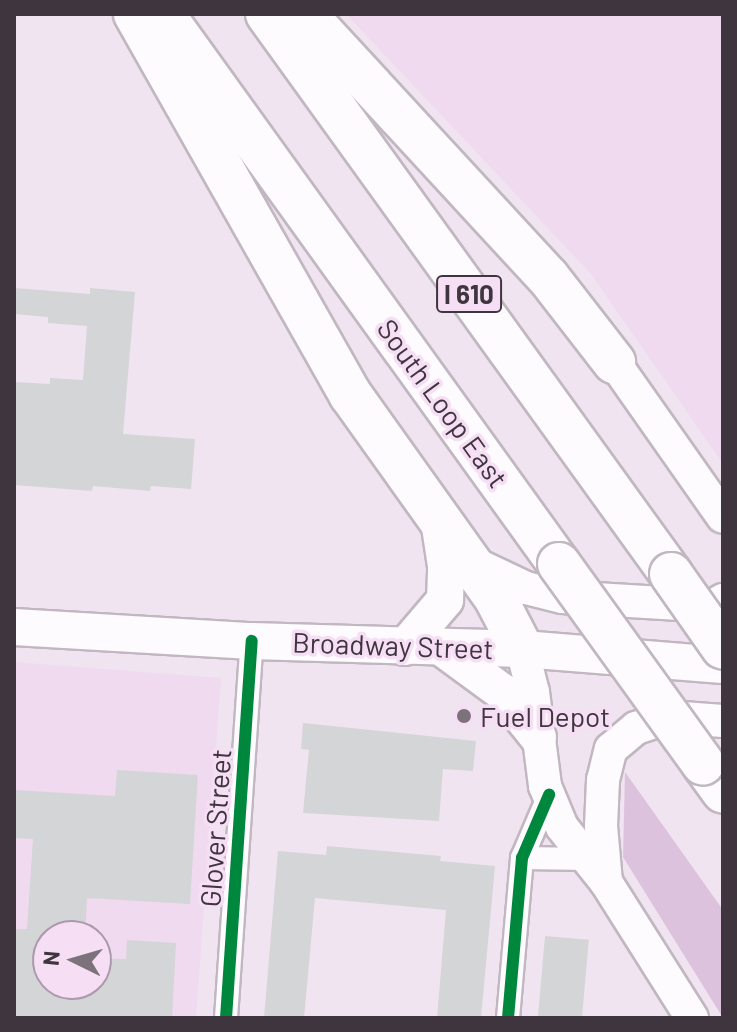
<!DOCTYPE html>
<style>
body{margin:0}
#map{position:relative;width:737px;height:1032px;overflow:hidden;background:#f0e4f0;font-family:Barlow,sans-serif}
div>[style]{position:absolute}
.built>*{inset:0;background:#f0daef}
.green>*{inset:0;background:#dcc2dc}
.building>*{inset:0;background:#d4d5d7;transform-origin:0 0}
.roads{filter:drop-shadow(2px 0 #c1b7c1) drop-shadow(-2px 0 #c1b7c1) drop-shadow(0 2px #c1b7c1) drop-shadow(0 -2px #c1b7c1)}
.minor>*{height:22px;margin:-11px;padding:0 11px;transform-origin:11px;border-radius:11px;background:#fdfbfd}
.secondary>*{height:32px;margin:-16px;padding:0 16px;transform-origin:16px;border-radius:16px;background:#fdfbfd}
.primary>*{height:36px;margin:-18px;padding:0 18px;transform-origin:18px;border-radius:18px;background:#fdfbfd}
.motorway>*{height:42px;margin:-21px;padding:0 21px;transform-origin:21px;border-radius:21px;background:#fdfbfd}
.bridges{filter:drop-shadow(2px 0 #c1b7c1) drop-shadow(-2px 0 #c1b7c1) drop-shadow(0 2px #c1b7c1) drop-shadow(0 -2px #c1b7c1)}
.motorway-bridge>*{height:42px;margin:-21px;padding:0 21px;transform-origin:21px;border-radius:21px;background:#fdfbfd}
.cycleway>*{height:12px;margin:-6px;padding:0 6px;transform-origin:6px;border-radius:6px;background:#00873e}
.dots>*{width:22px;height:22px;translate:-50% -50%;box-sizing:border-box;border:4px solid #f6def5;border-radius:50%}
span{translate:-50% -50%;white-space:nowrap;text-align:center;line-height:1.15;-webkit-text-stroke:7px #f6def5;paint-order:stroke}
.shield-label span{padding:2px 6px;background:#f6def5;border:2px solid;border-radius:6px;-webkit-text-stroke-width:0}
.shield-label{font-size:26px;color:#3e353e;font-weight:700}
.street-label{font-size:28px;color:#3e353e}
.poi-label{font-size:28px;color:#3e353e}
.left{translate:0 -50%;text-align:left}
.frame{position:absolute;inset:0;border:16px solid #3e353e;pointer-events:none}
.north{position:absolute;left:32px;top:920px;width:80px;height:80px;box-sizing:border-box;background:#f6def5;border:2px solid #ac9aac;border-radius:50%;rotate:275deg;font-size:22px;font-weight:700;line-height:32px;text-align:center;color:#3e353e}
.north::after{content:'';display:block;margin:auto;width:28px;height:36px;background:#7c727c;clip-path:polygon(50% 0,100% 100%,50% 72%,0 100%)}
</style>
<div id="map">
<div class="built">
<i style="clip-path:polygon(346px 14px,723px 14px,723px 464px,591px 274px)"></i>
<i style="clip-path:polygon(evenodd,14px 662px,221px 678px,196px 1018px,14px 1018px,14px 662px,48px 936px,96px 936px,96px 984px,48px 984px,48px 936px)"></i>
</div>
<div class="green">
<i style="clip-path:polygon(625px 772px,723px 910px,723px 1018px,623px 857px)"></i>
</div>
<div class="building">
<i style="clip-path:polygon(14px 288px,90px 294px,90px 288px,135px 292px,123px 434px,195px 439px,191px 489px,151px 486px,150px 491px,93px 486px,92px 491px,14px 485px,14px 382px,50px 384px,50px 378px,83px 380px,87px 326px,48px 323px,48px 317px,14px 314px)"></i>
<i style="clip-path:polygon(303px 723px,476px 741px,473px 771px,443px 769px,439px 821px,303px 813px,309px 750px,301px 749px)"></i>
<i style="clip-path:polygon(117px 770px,198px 775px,190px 904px,87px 898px,85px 936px,48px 936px,48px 984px,96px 984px,96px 958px,126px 959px,127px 940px,176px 943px,172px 1018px,14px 1018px,14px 929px,27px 929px,33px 839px,14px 838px,14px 790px,115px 796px)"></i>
<i style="clip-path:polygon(327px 846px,441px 856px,440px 861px,495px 866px,481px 1018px,437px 1018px,446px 910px,315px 898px,304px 1018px,264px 1018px,278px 851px,326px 855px)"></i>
<i style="left:545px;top:936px;width:44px;height:82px;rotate:5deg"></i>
</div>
<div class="roads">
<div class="minor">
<i style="left:522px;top:858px;width:66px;rotate:0.9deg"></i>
<i style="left:226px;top:1018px;width:378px;rotate:-86.1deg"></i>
<i style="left:508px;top:1018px;width:161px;rotate:-85deg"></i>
<i style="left:522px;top:858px;width:69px;rotate:-66.8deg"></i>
</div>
<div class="secondary">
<i style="left:614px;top:362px;width:189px;rotate:54.9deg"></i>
<i style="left:469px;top:561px;width:63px;rotate:25.3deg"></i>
<i style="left:526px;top:588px;width:37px;rotate:14deg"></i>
<i style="left:562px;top:597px;width:151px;rotate:3.4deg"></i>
<i style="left:713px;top:606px;width:12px;rotate:-31deg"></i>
<i style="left:522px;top:649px;width:44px;rotate:75.7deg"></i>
<i style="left:533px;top:692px;width:95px;rotate:82.7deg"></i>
<i style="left:545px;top:786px;width:44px;rotate:67.5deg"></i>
<i style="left:562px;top:827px;width:70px;rotate:51.3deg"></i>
<i style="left:606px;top:882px;width:161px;rotate:57.7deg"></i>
<i style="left:606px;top:882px;width:56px;rotate:-95.1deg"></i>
<i style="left:601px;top:826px;width:46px;rotate:-87.5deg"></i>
<i style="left:603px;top:780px;width:32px;rotate:-76deg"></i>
<i style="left:611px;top:749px;width:33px;rotate:-40deg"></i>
<i style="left:636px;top:728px;width:35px;rotate:-18deg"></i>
<i style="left:669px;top:717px;width:54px;rotate:4.2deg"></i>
</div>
<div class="primary">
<i style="left:14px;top:627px;width:238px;rotate:3.4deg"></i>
<i style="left:252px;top:641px;width:270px;rotate:1.7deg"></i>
<i style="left:522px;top:649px;width:202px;rotate:4.6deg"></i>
<i style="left:405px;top:647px;width:62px;rotate:-49.6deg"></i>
<i style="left:445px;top:600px;width:34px;rotate:-88deg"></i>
<i style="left:446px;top:566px;width:47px;rotate:-98.7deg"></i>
<i style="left:441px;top:647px;width:74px;rotate:36.3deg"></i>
<i style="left:501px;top:691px;width:59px;rotate:51.2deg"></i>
</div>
<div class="motorway">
<i style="left:135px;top:14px;width:437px;rotate:60.5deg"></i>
<i style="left:350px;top:394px;width:252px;rotate:54.5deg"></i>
<i style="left:496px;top:599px;width:56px;rotate:62.5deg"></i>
<i style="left:163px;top:14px;width:678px;rotate:54.25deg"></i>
<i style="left:267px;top:14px;width:691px;rotate:54.19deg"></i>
<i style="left:305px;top:14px;width:358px;rotate:47.3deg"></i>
<i style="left:548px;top:277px;width:108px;rotate:52.2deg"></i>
<i style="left:703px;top:764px;width:34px;rotate:54deg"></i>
</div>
</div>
<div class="bridges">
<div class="motorway-bridge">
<i style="left:559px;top:564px;width:246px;rotate:54.2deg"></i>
<i style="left:671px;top:574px;width:90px;rotate:54.9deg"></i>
</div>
</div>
<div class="cycleway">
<i style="left:226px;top:1018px;width:378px;rotate:-86.1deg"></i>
<i style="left:508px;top:1018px;width:161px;rotate:-85deg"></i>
<i style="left:522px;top:858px;width:69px;rotate:-66.8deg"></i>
</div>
<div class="dots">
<i style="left:464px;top:716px;background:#7c727c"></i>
</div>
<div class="shield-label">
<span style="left:469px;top:294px">I 610</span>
</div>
<div class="street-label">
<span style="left:443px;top:403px;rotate:54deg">South Loop East</span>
<span style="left:393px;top:645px;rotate:2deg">Broadway Street</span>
<span style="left:215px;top:828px;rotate:-86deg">Glover Street</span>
</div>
<div class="poi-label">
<span class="left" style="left:480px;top:716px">Fuel Depot</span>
</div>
<div class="frame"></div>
<div class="north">N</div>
</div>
